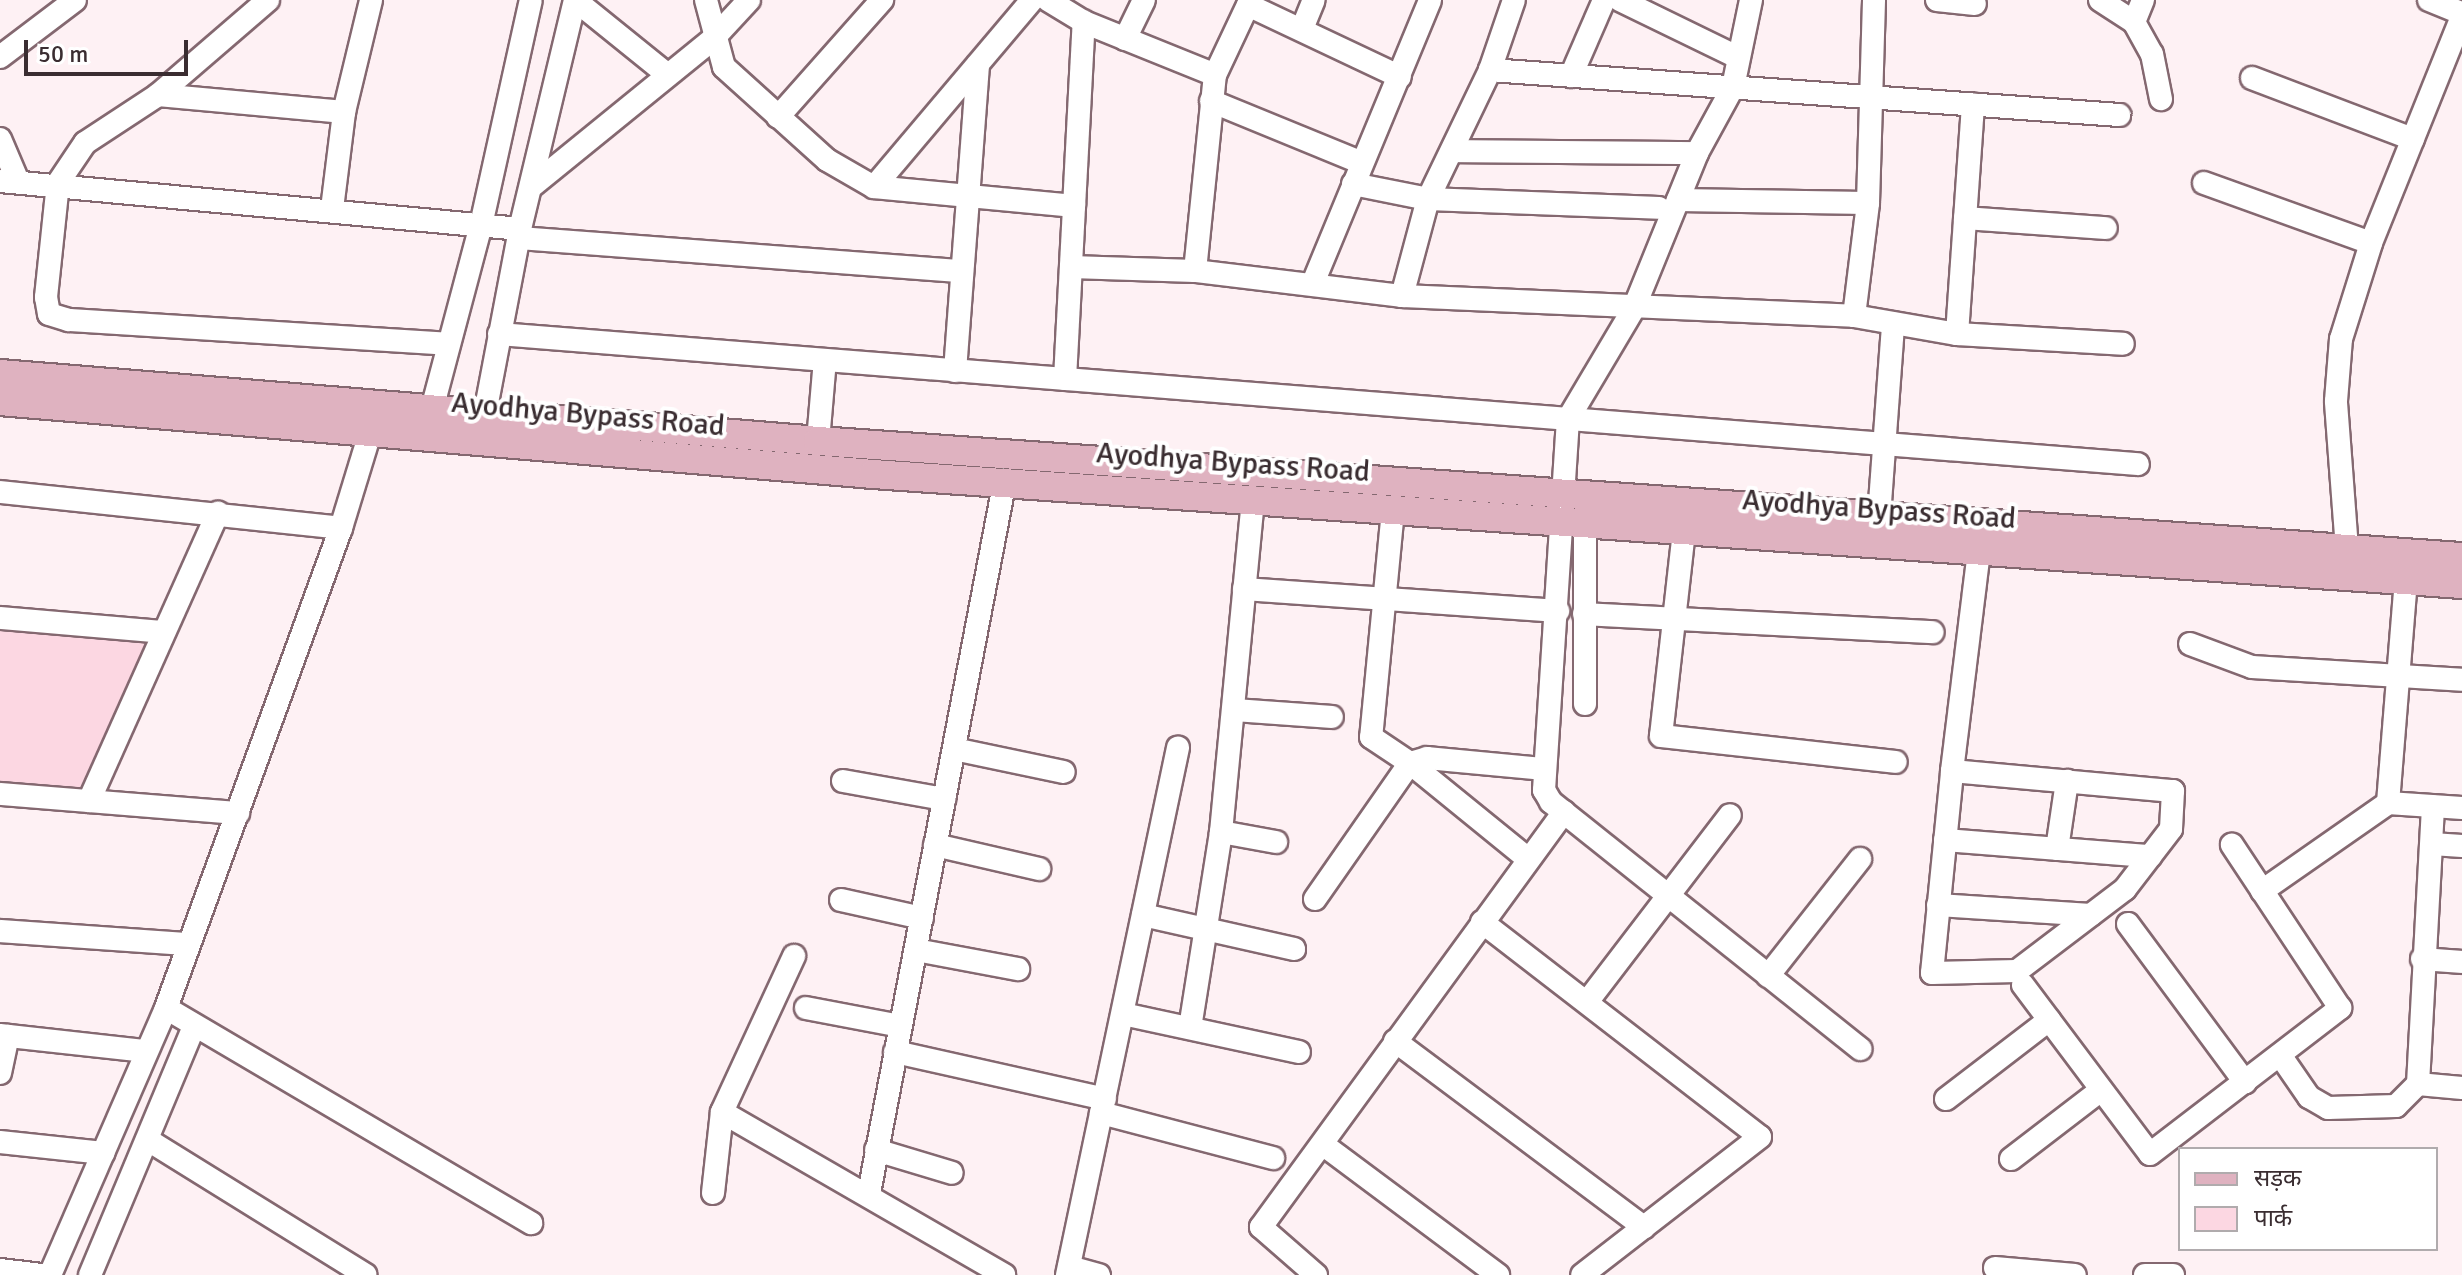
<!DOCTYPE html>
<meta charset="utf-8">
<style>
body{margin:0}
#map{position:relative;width:2462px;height:1275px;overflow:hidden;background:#fef1f4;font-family:Signika,"Noto Sans Devanagari",sans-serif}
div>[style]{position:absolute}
.green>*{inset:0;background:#fcd7e2}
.roads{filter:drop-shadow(2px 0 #846870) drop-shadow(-2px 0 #846870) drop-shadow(0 2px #846870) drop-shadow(0 -2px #846870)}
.minor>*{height:22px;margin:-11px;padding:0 11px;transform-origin:11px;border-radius:11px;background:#fff}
.major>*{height:28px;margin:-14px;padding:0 14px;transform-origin:14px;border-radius:14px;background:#dfb2c0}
span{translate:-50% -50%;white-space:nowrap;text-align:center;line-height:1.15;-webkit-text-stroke:8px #fff;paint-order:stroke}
.street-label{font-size:30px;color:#3a2d31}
.legend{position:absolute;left:2178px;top:1147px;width:260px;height:104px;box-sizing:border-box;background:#fff;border:2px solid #b0abad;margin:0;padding:10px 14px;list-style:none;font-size:24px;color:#3a2d31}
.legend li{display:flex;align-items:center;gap:16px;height:40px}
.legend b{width:40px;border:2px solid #b0abad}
.scale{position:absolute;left:24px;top:40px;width:164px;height:36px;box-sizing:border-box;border:4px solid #3a2d31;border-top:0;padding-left:10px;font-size:24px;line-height:28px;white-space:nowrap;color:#3a2d31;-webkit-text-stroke:6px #fff;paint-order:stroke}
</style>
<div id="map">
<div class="green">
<i style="clip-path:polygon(0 621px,159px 634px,91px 801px,0 792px)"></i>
</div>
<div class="roads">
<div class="minor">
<i style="left:268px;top:0;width:145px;rotate:139.2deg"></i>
<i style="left:158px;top:95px;width:87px;rotate:146.7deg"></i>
<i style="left:85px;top:143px;width:48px;rotate:124deg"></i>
<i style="left:58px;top:183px;width:115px;rotate:96deg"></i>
<i style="left:46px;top:297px;width:17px;rotate:80deg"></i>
<i style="left:49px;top:314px;width:21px;rotate:17deg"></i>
<i style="left:69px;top:320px;width:380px;rotate:3.6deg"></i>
<i style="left:575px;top:0;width:119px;rotate:38.9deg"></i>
<i style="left:706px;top:0;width:69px;rotate:75deg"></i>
<i style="left:724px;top:67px;width:139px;rotate:42.1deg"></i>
<i style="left:827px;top:160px;width:54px;rotate:29.9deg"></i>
<i style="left:874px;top:187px;width:201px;rotate:5.4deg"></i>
<i style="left:1048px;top:0;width:42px;rotate:31.4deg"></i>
<i style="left:1084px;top:22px;width:141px;rotate:22deg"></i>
<i style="left:1620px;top:0;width:130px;rotate:26deg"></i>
<i style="left:1751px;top:0;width:89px;rotate:101.7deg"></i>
<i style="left:1733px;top:87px;width:75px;rotate:118.6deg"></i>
<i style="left:1697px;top:153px;width:167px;rotate:112.1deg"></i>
<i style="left:1634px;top:308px;width:129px;rotate:120.7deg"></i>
<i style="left:1568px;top:419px;width:372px;rotate:93.7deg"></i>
<i style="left:1544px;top:790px;width:14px;rotate:60deg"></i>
<i style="left:1551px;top:802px;width:396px;rotate:38.6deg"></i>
<i style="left:1937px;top:0;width:38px;rotate:6deg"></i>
<i style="left:2100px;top:0;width:40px;rotate:32.9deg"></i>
<i style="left:2143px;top:0;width:24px;rotate:112deg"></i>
<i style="left:2134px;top:22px;width:37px;rotate:61deg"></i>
<i style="left:2152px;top:54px;width:46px;rotate:78.7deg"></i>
<i style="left:2429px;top:0;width:35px;rotate:22deg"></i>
<i style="left:1302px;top:29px;width:31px;rotate:-68deg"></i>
<i style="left:1125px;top:39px;width:43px;rotate:-64deg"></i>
<i style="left:0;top:57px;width:94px;rotate:-37.2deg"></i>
<i style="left:1490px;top:70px;width:631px;rotate:4.09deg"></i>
<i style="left:1571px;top:76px;width:83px;rotate:-66.5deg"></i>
<i style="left:2252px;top:78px;width:172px;rotate:20.8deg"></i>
<i style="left:158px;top:95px;width:187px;rotate:5.2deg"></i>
<i style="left:1211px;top:101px;width:163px;rotate:22.3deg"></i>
<i style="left:778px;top:117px;width:157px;rotate:-48.4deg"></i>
<i style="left:0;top:139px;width:43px;rotate:67deg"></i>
<i style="left:1452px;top:151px;width:245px;rotate:0.5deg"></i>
<i style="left:0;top:181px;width:522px;rotate:5.27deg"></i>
<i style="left:2204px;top:183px;width:177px;rotate:19.8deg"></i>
<i style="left:1353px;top:184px;width:76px;rotate:11.3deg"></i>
<i style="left:1428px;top:199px;width:231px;rotate:2.2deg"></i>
<i style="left:532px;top:186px;width:233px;rotate:-39.1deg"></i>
<i style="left:713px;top:39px;width:53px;rotate:-47.3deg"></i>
<i style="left:874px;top:187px;width:245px;rotate:-49.8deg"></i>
<i style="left:1678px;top:200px;width:190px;rotate:0.9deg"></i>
<i style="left:332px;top:209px;width:98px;rotate:-82.9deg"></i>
<i style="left:344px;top:112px;width:115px;rotate:-76.4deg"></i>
<i style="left:1965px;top:218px;width:141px;rotate:4.1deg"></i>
<i style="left:519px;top:238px;width:444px;rotate:4.3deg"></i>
<i style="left:1071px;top:267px;width:124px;rotate:1.8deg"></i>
<i style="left:1195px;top:271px;width:209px;rotate:6.9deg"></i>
<i style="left:1402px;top:296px;width:452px;rotate:2.5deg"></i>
<i style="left:1854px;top:316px;width:105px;rotate:9.9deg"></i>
<i style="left:1957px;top:334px;width:166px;rotate:3.4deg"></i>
<i style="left:1195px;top:271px;width:197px;rotate:-84.2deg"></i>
<i style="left:1215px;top:75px;width:77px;rotate:-64.8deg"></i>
<i style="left:1248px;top:5px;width:168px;rotate:25.3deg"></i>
<i style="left:1313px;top:283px;width:306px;rotate:-67.5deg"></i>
<i style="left:1402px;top:296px;width:100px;rotate:-75deg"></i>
<i style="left:1428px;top:199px;width:143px;rotate:-64.3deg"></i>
<i style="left:1490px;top:70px;width:74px;rotate:-71.1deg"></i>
<i style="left:1854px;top:316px;width:114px;rotate:-82.9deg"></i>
<i style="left:1868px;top:203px;width:203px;rotate:-88.3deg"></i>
<i style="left:499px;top:334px;width:1644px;rotate:4.54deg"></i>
<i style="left:1957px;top:334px;width:230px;rotate:-86deg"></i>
<i style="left:955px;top:371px;width:307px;rotate:-85.7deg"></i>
<i style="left:1065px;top:379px;width:358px;rotate:-87deg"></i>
<i style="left:433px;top:425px;width:16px;rotate:-94deg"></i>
<i style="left:432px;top:409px;width:190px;rotate:-75.1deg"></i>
<i style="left:481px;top:225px;width:230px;rotate:-77.5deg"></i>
<i style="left:482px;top:429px;width:204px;rotate:-79.2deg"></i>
<i style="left:520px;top:229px;width:236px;rotate:-76.5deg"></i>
<i style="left:818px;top:441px;width:81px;rotate:-85.1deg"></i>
<i style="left:0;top:492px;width:343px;rotate:6deg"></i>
<i style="left:1393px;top:510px;width:228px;rotate:95.5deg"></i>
<i style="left:1371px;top:737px;width:47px;rotate:33.7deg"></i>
<i style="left:1410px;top:763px;width:18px;rotate:-16deg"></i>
<i style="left:1427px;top:758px;width:118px;rotate:5.4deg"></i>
<i style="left:1585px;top:522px;width:182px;rotate:90deg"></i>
<i style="left:1878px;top:530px;width:207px;rotate:-85.8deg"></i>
<i style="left:1684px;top:531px;width:206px;rotate:96.4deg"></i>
<i style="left:1661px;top:736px;width:236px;rotate:6.3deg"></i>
<i style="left:2347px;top:549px;width:148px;rotate:-94.3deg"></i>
<i style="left:2336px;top:401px;width:62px;rotate:-85.4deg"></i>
<i style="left:2341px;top:339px;width:101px;rotate:-72.6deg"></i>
<i style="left:2371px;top:243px;width:244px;rotate:-68.1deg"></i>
<i style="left:1244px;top:589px;width:315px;rotate:4deg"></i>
<i style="left:1584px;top:614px;width:349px;rotate:3deg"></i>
<i style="left:0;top:618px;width:163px;rotate:4.9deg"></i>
<i style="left:2190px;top:644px;width:66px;rotate:20.4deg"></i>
<i style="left:2252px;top:667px;width:210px;rotate:3.5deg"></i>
<i style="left:1235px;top:710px;width:97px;rotate:4.1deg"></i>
<i style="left:954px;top:749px;width:112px;rotate:11.8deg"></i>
<i style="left:1952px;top:771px;width:222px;rotate:5.2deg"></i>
<i style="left:2173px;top:791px;width:38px;rotate:93deg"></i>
<i style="left:2171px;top:829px;width:76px;rotate:127.5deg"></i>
<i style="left:2125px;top:889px;width:136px;rotate:142.8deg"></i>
<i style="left:2017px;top:971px;width:85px;rotate:178.7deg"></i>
<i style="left:1932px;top:973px;width:203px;rotate:-84.3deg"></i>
<i style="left:1952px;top:771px;width:223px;rotate:-83deg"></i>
<i style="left:843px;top:781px;width:103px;rotate:10.1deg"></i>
<i style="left:0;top:794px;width:239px;rotate:4.6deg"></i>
<i style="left:89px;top:801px;width:316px;rotate:-65.9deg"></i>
<i style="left:2388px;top:803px;width:224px;rotate:-85.4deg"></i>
<i style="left:1221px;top:832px;width:56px;rotate:10.3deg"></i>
<i style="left:1945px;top:840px;width:206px;rotate:4.5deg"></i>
<i style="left:2432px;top:844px;width:30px;rotate:4deg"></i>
<i style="left:935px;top:845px;width:107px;rotate:13deg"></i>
<i style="left:2057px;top:849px;width:69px;rotate:-81.6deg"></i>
<i style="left:2262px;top:891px;width:154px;rotate:-34.9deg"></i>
<i style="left:2388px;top:803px;width:74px;rotate:3.9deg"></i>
<i style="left:1315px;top:899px;width:166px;rotate:-55.1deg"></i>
<i style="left:1410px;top:763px;width:152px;rotate:39.1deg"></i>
<i style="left:841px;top:900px;width:83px;rotate:12.5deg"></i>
<i style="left:1938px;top:905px;width:153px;rotate:3.7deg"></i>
<i style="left:1143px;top:915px;width:155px;rotate:12.7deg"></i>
<i style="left:1482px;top:922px;width:351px;rotate:37.7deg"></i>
<i style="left:1760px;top:1137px;width:225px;rotate:142.2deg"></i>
<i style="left:2128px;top:924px;width:197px;rotate:53.5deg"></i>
<i style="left:0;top:931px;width:186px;rotate:4deg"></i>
<i style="left:916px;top:950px;width:104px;rotate:10.6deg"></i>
<i style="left:2422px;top:959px;width:40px;rotate:4.3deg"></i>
<i style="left:1768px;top:976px;width:149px;rotate:-51.8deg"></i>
<i style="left:2023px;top:985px;width:211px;rotate:53.1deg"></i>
<i style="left:2150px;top:1154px;width:240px;rotate:-37.5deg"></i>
<i style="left:2340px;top:1008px;width:196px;rotate:-123.5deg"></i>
<i style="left:1587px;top:1002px;width:235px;rotate:-52.6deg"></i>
<i style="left:166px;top:1008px;width:424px;rotate:30.5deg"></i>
<i style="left:806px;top:1008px;width:96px;rotate:10.8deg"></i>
<i style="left:1123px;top:1014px;width:180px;rotate:12.2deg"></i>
<i style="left:1190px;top:1028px;width:198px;rotate:-81deg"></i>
<i style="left:1221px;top:832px;width:336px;rotate:-84.5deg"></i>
<i style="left:0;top:1035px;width:147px;rotate:6.3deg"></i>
<i style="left:1395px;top:1041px;width:311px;rotate:36.8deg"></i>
<i style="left:895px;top:1052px;width:215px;rotate:12.6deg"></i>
<i style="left:2280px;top:1055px;width:51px;rotate:55.4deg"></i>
<i style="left:2309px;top:1097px;width:22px;rotate:30deg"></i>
<i style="left:2328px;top:1108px;width:68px;rotate:-1.7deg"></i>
<i style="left:2396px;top:1106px;width:31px;rotate:-45deg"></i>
<i style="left:2418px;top:1084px;width:278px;rotate:-86.9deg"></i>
<i style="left:0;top:1073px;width:38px;rotate:-78deg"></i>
<i style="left:2418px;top:1084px;width:44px;rotate:5.2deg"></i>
<i style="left:1946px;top:1099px;width:130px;rotate:-37.5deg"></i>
<i style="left:722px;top:1112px;width:326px;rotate:30deg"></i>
<i style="left:1101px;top:1113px;width:178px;rotate:14.7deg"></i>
<i style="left:148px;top:1140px;width:256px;rotate:31.8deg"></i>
<i style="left:0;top:1142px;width:104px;rotate:6.1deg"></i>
<i style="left:1325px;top:1146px;width:216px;rotate:36.7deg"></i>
<i style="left:876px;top:1150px;width:79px;rotate:16.8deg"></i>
<i style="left:2011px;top:1159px;width:113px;rotate:-37.5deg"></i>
<i style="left:713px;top:1193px;width:81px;rotate:-83.7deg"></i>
<i style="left:722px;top:1112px;width:172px;rotate:-65.2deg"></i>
<i style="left:869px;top:1193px;width:726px;rotate:-79.2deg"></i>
<i style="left:1069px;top:1267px;width:31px;rotate:15deg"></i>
<i style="left:1995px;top:1268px;width:80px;rotate:5deg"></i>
<i style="left:0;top:1270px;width:42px;rotate:6.8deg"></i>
<i style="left:50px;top:1275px;width:291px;rotate:-66.5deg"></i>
<i style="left:166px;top:1008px;width:511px;rotate:-69.97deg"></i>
<i style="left:341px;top:528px;width:116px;rotate:-73deg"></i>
<i style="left:90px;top:1275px;width:270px;rotate:-67.3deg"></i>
<i style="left:1067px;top:1275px;width:539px;rotate:-78.11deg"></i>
<i style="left:1316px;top:1275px;width:73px;rotate:-138.9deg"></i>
<i style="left:1261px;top:1227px;width:514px;rotate:-53.87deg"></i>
<i style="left:2145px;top:1275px;width:28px"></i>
</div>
<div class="major">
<i style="left:0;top:374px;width:821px;rotate:4.68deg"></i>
<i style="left:818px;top:441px;width:1648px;rotate:4.04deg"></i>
<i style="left:0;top:401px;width:876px;rotate:4.78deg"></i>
<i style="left:873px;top:474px;width:1593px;rotate:3.96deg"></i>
</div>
</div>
<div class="street-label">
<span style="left:588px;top:415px;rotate:5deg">Ayodhya Bypass Road</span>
<span style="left:1233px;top:463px;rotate:4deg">Ayodhya Bypass Road</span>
<span style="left:1879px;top:510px;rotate:4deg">Ayodhya Bypass Road</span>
</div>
<ul class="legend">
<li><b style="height:10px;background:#dfb2c0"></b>सड़क</li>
<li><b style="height:22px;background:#fcd7e2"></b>पार्क</li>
</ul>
<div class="scale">50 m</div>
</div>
